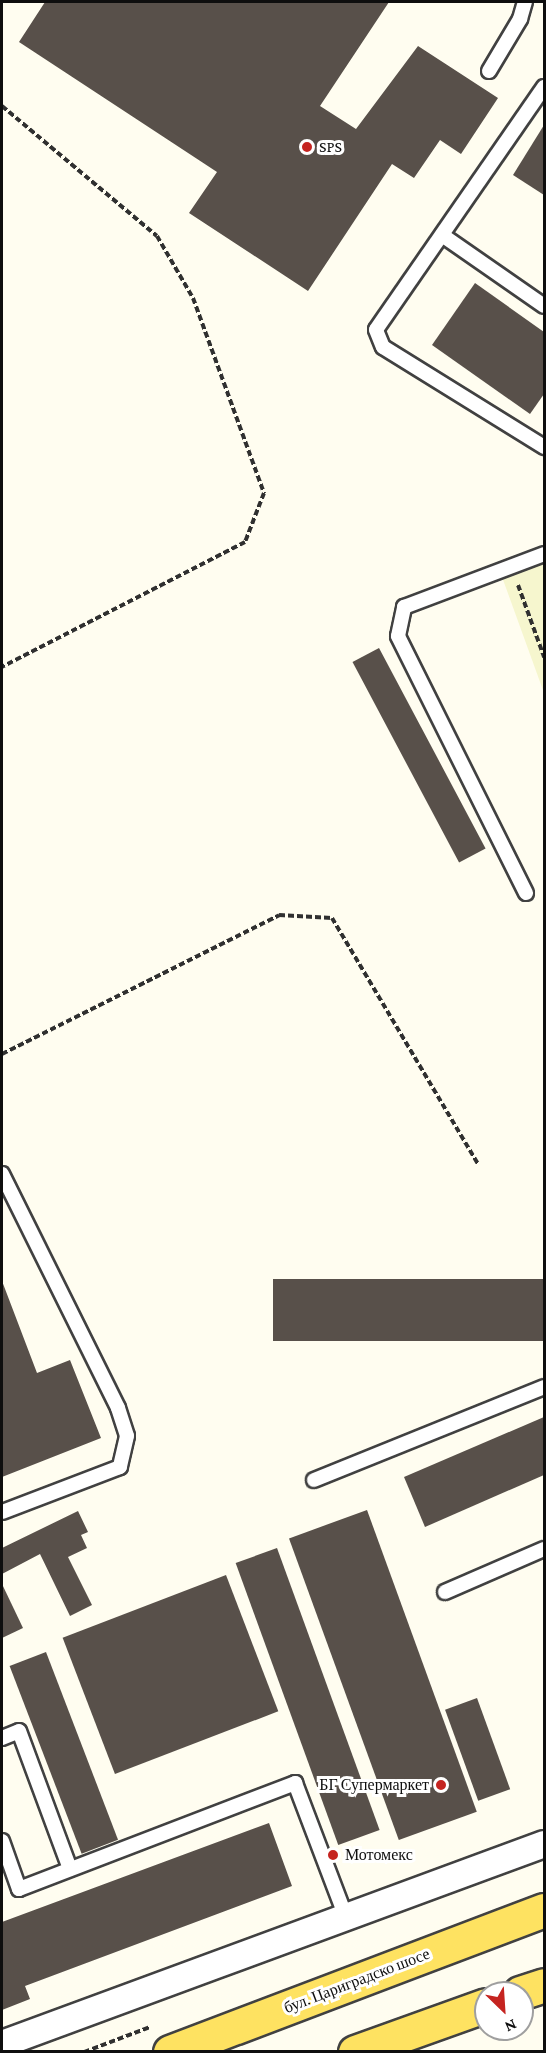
<!DOCTYPE html>
<meta charset="utf-8">
<style>
body{margin:0}
#map{position:relative;width:546px;height:2053px;overflow:hidden;background:#fffdf0;font-family:"Crimson Pro",serif}
div>[style]{position:absolute}
.farmland>*{inset:0;background:#f6f6ce}
.building>*{inset:0;background:#58504a;transform-origin:0 0}
.path>*{height:4px;margin-top:-2px;transform-origin:0;background:repeating-linear-gradient(90deg,#303030 0 6px,transparent 0 9px)}
.roads{filter:drop-shadow(2px 0 #414141) drop-shadow(-2px 0 #414141) drop-shadow(0 2px #414141) drop-shadow(0 -2px #414141)}
.service>*{height:14px;margin:-7px;padding:0 7px;transform-origin:7px;border-radius:7px;background:#fff}
.minor>*{height:26px;margin:-13px;padding:0 13px;transform-origin:13px;border-radius:13px;background:#fff}
.primary>*{height:33px;margin:-16.5px;padding:0 16.5px;transform-origin:16.5px;border-radius:16.5px;background:#fee261}
.dots>*{width:16px;height:16px;translate:-50% -50%;box-sizing:border-box;border:3px solid #fff;border-radius:50%}
span{translate:-50% -50%;white-space:nowrap;text-align:center;line-height:1.15;-webkit-text-stroke:6px #fff;paint-order:stroke}
.poi-label{font-size:16px;color:#0e0e0e}
.left{translate:0 -50%;text-align:left}
.right{translate:-100% -50%;text-align:right}
.street-label{font-size:16px;color:#0e0e0e}
.frame{position:absolute;inset:0;border:3px solid #0e0e0e;pointer-events:none}
.north{position:absolute;left:474px;top:1981px;width:60px;height:60px;box-sizing:border-box;background:#fff;border:2px solid #9f9f9f;border-radius:50%;rotate:155deg;font-size:16px;font-weight:700;line-height:24px;text-align:center;color:#0e0e0e}
.north::after{content:'';display:block;margin:auto;width:21px;height:27px;background:#c52420;clip-path:polygon(50% 0,100% 100%,50% 72%,0 100%)}
</style>
<div id="map">
<div class="farmland">
<i style="clip-path:polygon(544px 561px,544px 693px,502px 577px)"></i>
</div>
<div class="building">
<i style="clip-path:polygon(45px 2px,389px 2px,320px 106px,356px 129px,418px 46px,498px 98px,461px 154px,440px 140px,414px 178px,392px 164px,308px 291px,189px 213px,217px 172px,19px 42px)"></i>
<i style="clip-path:polygon(544px 125px,544px 195px,513px 175px)"></i>
<i style="clip-path:polygon(475px 283px,544px 332px,544px 394px,530px 414px,432px 345px)"></i>
<i style="left:379px;top:648px;width:227px;height:30px;rotate:62deg"></i>
<i style="left:544px;top:1279px;width:62px;height:271px;rotate:90deg"></i>
<i style="clip-path:polygon(2px 1281px,37px 1373px,70px 1360px,101px 1438px,2px 1477px)"></i>
<i style="clip-path:polygon(544px 1417px,544px 1475px,425px 1527px,404px 1477px)"></i>
<i style="left:367px;top:1510px;width:321px;height:83px;rotate:70deg"></i>
<i style="clip-path:polygon(78px 1511px,88px 1532px,81px 1535px,87px 1548px,68px 1557px,92px 1605px,70px 1616px,40px 1554px,2px 1574px,2px 1548px)"></i>
<i style="left:277px;top:1548px;width:300px;height:44px;rotate:70deg"></i>
<i style="left:226px;top:1575px;width:146px;height:175px;rotate:69deg"></i>
<i style="clip-path:polygon(2px 1584px,23px 1628px,2px 1638px)"></i>
<i style="left:46px;top:1652px;width:201px;height:39px;rotate:69deg"></i>
<i style="left:477px;top:1698px;width:97px;height:34px;rotate:70deg"></i>
<i style="clip-path:polygon(269px 1823px,292px 1886px,25px 1986px,30px 1999px,2px 2010px,2px 1922px)"></i>
</div>
<div class="path">
<i style="left:2px;top:106px;width:202px;rotate:40deg"></i>
<i style="left:157px;top:236px;width:72px;rotate:59.9deg"></i>
<i style="left:193px;top:298px;width:208px;rotate:70deg"></i>
<i style="left:264px;top:493px;width:53px;rotate:111.2deg"></i>
<i style="left:245px;top:542px;width:273px;rotate:152.8deg"></i>
<i style="left:518px;top:585px;width:77px;rotate:70.1deg"></i>
<i style="left:2px;top:1054px;width:310px;rotate:-26.6deg"></i>
<i style="left:279px;top:915px;width:53px;rotate:3.2deg"></i>
<i style="left:332px;top:918px;width:286px;rotate:59.3deg"></i>
<i style="left:84px;top:2052px;width:71px;rotate:-20.7deg"></i>
</div>
<div class="roads">
<div class="service">
<i style="left:489px;top:71px;width:61px;rotate:-59.2deg"></i>
<i style="left:520px;top:19px;width:18px;rotate:-74deg"></i>
<i style="left:544px;top:87px;width:295px;rotate:124.7deg"></i>
<i style="left:376px;top:330px;width:18px;rotate:68deg"></i>
<i style="left:383px;top:347px;width:190px;rotate:31.8deg"></i>
<i style="left:442px;top:235px;width:124px;rotate:34.8deg"></i>
<i style="left:526px;top:893px;width:287px;rotate:-116.5deg"></i>
<i style="left:398px;top:636px;width:30px;rotate:-78deg"></i>
<i style="left:404px;top:607px;width:150px;rotate:-20.7deg"></i>
<i style="left:2px;top:1174px;width:261px;rotate:63.6deg"></i>
<i style="left:118px;top:1408px;width:29px;rotate:72deg"></i>
<i style="left:127px;top:1436px;width:32px;rotate:103deg"></i>
<i style="left:120px;top:1467px;width:126px;rotate:159.1deg"></i>
<i style="left:314px;top:1480px;width:248px;rotate:-22deg"></i>
<i style="left:445px;top:1592px;width:108px;rotate:-23.5deg"></i>
<i style="left:2px;top:1738px;width:18px;rotate:-22deg"></i>
<i style="left:19px;top:1731px;width:147px;rotate:69.7deg"></i>
<i style="left:2px;top:1841px;width:51px;rotate:70.5deg"></i>
<i style="left:19px;top:1889px;width:296px;rotate:-21deg"></i>
<i style="left:295px;top:1783px;width:143px;rotate:69.2deg"></i>
</div>
<div class="minor">
<i style="left:2px;top:2044px;width:578px;rotate:-20.25deg"></i>
</div>
<div class="primary">
<i style="left:520px;top:1993px;width:25px;rotate:-18deg"></i>
<i style="left:170px;top:2052px;width:400px;rotate:-20.8deg"></i>
<i style="left:355px;top:2052px;width:139px;rotate:-19.7deg"></i>
</div>
</div>
<div class="dots">
<i style="left:307px;top:147px;background:#c52420"></i>
<i style="left:441px;top:1785px;background:#c52420"></i>
<i style="left:333px;top:1855px;background:#c52420"></i>
</div>
<div class="poi-label">
<span class="left" style="left:319px;top:147px">SPS</span>
<span class="right" style="left:429px;top:1785px">БГ Супермаркет</span>
<span class="left" style="left:345px;top:1855px">Мотомекс</span>
</div>
<div class="street-label">
<span style="left:357px;top:1981px;rotate:-21deg">бул. Цариградско шосе</span>
</div>
<div class="frame"></div>
<div class="north">N</div>
</div>
